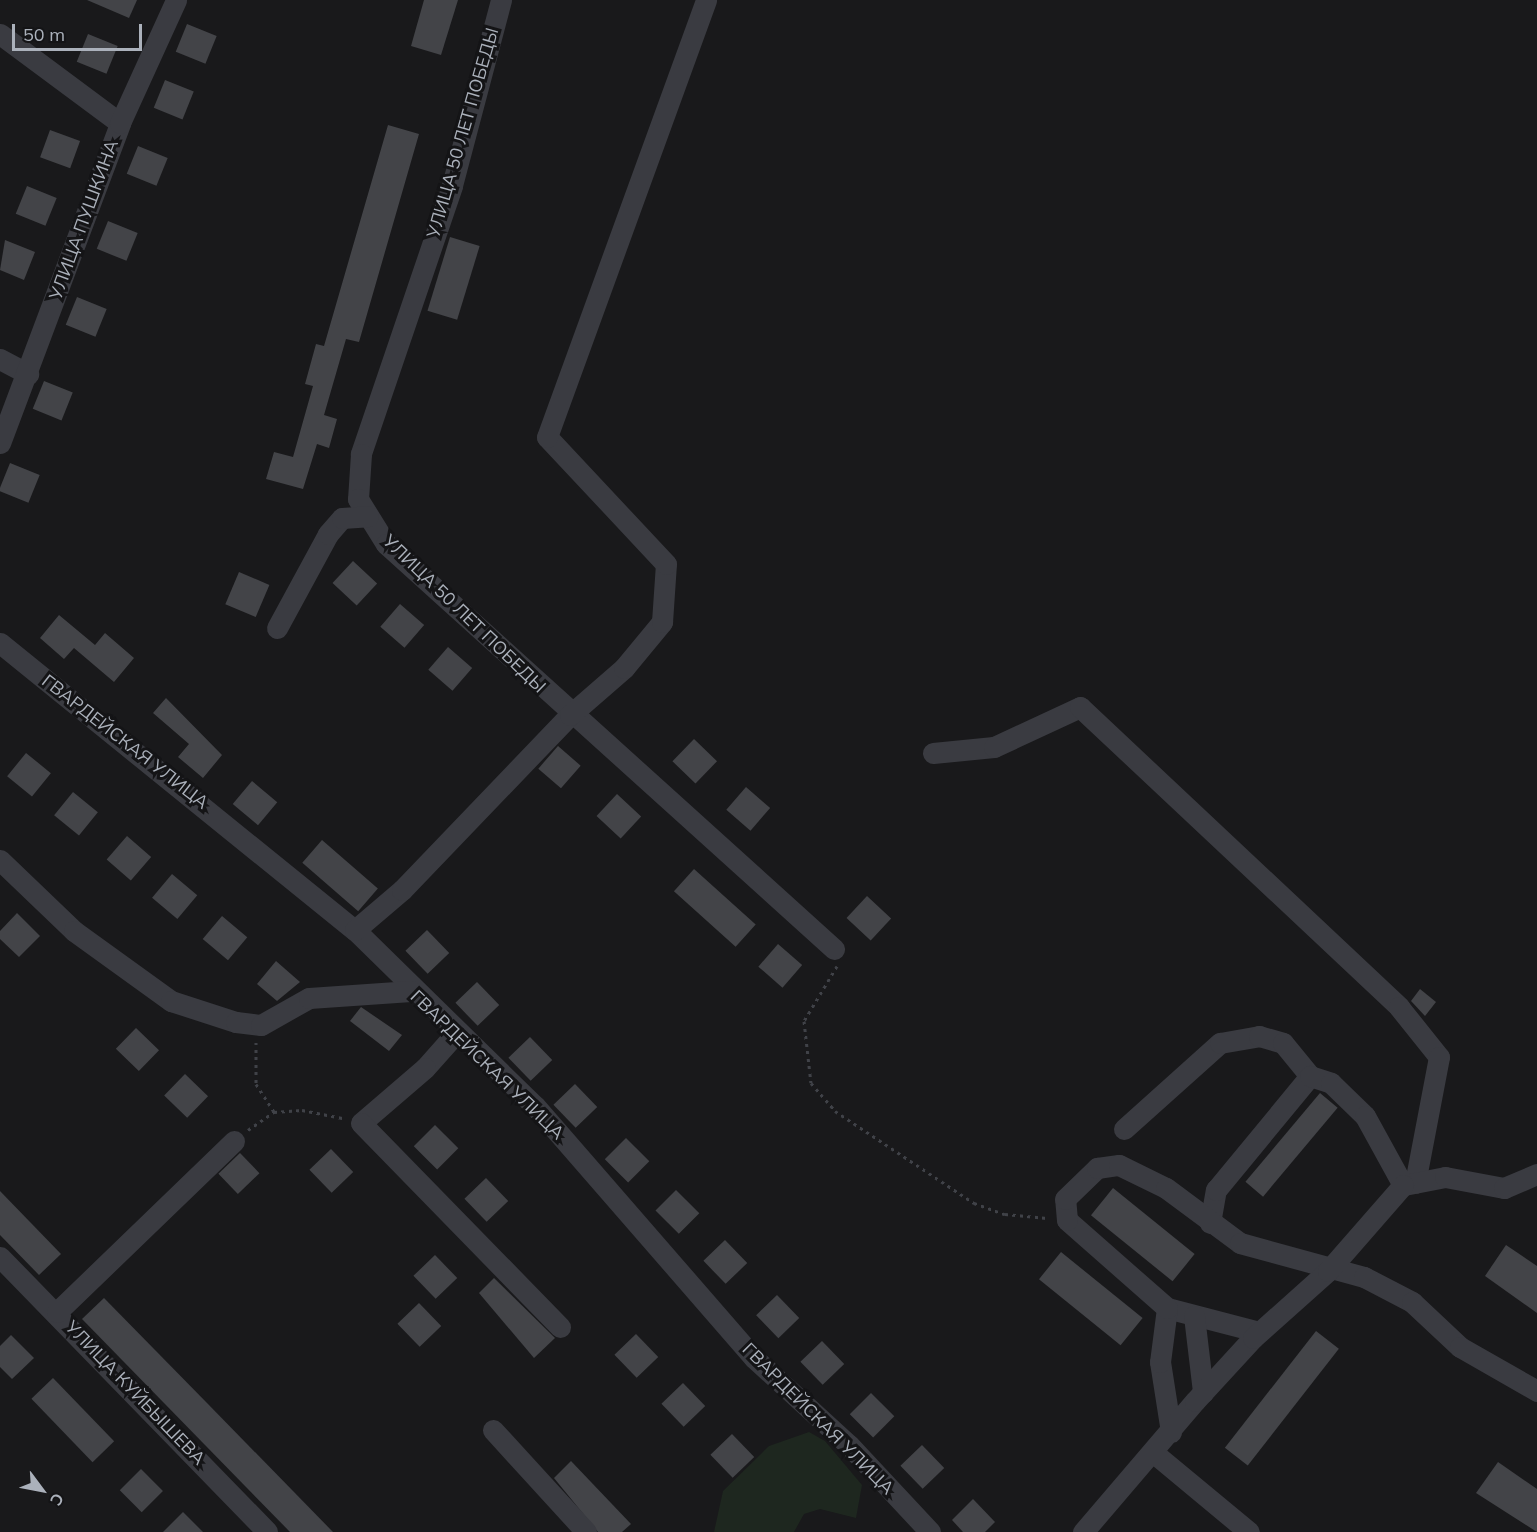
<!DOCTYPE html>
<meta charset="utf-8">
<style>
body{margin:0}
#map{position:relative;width:1537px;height:1532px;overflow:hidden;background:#19191b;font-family:Mulish,sans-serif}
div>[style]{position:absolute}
.green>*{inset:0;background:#1e271f}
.building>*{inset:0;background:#434448;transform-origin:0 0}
.path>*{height:3px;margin-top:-1.5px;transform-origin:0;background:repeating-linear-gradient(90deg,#404248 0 3px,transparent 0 7.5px)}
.minor>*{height:21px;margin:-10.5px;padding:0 10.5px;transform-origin:10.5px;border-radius:10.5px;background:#3a3b41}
span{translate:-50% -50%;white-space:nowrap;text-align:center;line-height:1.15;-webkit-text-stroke:6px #141416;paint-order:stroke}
.street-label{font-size:18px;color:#abb1bb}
.north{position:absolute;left:12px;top:1460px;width:60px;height:60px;-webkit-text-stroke:4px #141416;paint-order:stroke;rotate:122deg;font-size:16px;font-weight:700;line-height:24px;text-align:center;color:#abb1bb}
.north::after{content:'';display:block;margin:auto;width:21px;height:27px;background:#abb1bb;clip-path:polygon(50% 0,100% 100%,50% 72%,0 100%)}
.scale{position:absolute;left:12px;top:24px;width:130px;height:27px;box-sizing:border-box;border:3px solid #abb1bb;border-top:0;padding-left:8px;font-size:18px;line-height:21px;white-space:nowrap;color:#abb1bb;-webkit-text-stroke:4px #141416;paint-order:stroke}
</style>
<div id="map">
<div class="green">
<i style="clip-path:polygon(809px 1432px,825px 1441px,862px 1485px,856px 1518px,820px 1509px,804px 1514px,794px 1532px,714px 1532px,723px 1491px,769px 1446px)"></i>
</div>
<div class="building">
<i style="clip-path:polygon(87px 0,137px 0,129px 18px)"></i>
<i style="clip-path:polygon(424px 0,458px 0,441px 55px,411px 46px)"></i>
<i style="left:187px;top:24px;width:32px;height:30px;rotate:22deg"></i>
<i style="left:88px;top:34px;width:32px;height:30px;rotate:22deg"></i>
<i style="left:165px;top:80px;width:31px;height:30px;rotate:22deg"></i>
<i style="clip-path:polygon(388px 125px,419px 134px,359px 342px,346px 339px,324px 415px,337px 419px,329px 448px,317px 444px,303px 489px,266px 479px,274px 452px,293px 457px,313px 386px,305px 384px,316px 344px,324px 346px)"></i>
<i style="left:50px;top:130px;width:32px;height:29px;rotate:20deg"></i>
<i style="left:138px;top:146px;width:32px;height:30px;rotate:22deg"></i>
<i style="left:27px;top:186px;width:32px;height:30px;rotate:22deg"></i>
<i style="left:108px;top:221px;width:32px;height:30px;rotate:22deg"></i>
<i style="left:450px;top:237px;width:31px;height:77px;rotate:17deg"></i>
<i style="clip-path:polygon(5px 240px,35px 252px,24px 280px,0 270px)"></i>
<i style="left:77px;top:297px;width:32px;height:30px;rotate:22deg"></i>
<i style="left:44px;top:381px;width:31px;height:30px;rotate:22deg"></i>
<i style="left:10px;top:463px;width:32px;height:30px;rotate:22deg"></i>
<i style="left:353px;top:561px;width:33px;height:30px;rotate:43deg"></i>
<i style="left:239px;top:572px;width:33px;height:35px;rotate:23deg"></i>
<i style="left:400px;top:604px;width:32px;height:30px;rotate:41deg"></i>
<i style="clip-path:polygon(59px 615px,95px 645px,105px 633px,134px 658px,114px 682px,74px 648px,64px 659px,40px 638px)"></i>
<i style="left:448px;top:647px;width:32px;height:30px;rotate:41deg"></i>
<i style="clip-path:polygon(166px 698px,222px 755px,203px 778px,178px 757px,189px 744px,153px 713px)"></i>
<i style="left:694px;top:739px;width:32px;height:31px;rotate:44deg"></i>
<i style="left:558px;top:746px;width:30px;height:30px;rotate:41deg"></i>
<i style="left:26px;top:753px;width:32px;height:30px;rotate:39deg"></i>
<i style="left:252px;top:781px;width:33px;height:30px;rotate:40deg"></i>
<i style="left:746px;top:787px;width:32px;height:30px;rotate:41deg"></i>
<i style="left:73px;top:792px;width:32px;height:30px;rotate:39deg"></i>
<i style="left:617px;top:794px;width:33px;height:30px;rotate:43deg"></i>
<i style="left:127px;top:836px;width:32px;height:31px;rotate:41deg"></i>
<i style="left:322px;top:840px;width:74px;height:30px;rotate:41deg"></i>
<i style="left:694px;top:869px;width:83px;height:30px;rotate:42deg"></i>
<i style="left:172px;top:874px;width:33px;height:31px;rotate:40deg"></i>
<i style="left:867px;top:896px;width:33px;height:30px;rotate:43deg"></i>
<i style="clip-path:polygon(17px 913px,40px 936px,19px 957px,0 939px,0 931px)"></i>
<i style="left:222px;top:916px;width:33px;height:30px;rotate:40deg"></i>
<i style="left:427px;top:930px;width:32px;height:30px;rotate:46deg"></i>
<i style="left:778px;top:944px;width:32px;height:30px;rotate:41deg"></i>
<i style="clip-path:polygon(276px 961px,300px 982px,277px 1001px,257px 984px)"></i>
<i style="left:477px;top:982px;width:32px;height:30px;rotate:46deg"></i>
<i style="clip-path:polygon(1420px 989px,1436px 1002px,1425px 1016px,1411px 1001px)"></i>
<i style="clip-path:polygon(361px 1007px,402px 1035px,389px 1051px,350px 1021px)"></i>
<i style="left:136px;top:1028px;width:32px;height:29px;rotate:44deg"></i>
<i style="left:530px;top:1037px;width:32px;height:30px;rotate:46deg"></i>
<i style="left:185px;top:1074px;width:32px;height:30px;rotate:44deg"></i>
<i style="left:575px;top:1084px;width:32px;height:30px;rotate:46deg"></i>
<i style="left:1320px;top:1093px;width:23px;height:116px;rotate:40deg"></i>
<i style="left:435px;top:1125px;width:33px;height:30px;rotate:45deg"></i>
<i style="left:626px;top:1138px;width:33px;height:30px;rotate:45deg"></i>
<i style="left:331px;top:1149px;width:32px;height:30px;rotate:46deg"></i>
<i style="left:240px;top:1153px;width:28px;height:30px;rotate:46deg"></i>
<i style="left:486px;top:1178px;width:32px;height:30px;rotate:46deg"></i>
<i style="left:1113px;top:1188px;width:105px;height:35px;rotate:39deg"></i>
<i style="left:676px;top:1190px;width:33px;height:29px;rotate:45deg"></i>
<i style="clip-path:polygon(0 1191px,61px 1254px,39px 1275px,0 1235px)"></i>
<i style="left:725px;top:1240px;width:32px;height:30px;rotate:46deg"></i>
<i style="clip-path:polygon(1506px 1245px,1537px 1266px,1537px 1313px,1485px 1276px)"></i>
<i style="left:1061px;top:1252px;width:105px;height:35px;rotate:39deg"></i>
<i style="left:435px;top:1255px;width:32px;height:30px;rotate:46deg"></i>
<i style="clip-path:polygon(494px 1278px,555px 1338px,534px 1358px,479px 1293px)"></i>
<i style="left:777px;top:1295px;width:32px;height:29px;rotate:46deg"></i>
<i style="clip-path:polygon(104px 1298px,207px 1403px,333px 1532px,290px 1532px,82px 1319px)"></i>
<i style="left:419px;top:1303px;width:32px;height:30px;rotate:46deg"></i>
<i style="left:1316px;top:1331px;width:29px;height:148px;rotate:38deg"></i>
<i style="left:636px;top:1334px;width:32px;height:30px;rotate:46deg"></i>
<i style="clip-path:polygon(11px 1335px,34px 1358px,12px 1379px,0 1367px,0 1346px)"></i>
<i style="left:822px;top:1341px;width:32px;height:30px;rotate:46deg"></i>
<i style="left:53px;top:1378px;width:88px;height:30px;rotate:46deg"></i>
<i style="left:683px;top:1383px;width:32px;height:30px;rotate:46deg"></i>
<i style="left:871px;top:1393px;width:33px;height:30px;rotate:45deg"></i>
<i style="left:732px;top:1434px;width:32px;height:30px;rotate:46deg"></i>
<i style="left:922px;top:1445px;width:32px;height:30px;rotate:46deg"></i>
<i style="clip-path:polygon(571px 1461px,631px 1524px,622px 1532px,598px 1532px,554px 1478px)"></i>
<i style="clip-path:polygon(1498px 1462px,1537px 1489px,1537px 1532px,1476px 1493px)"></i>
<i style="left:141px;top:1469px;width:31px;height:30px;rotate:45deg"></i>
<i style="clip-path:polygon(973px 1499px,995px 1522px,985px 1532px,963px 1532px,952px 1520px)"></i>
<i style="clip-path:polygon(183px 1512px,203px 1532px,163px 1532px)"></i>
</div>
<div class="path">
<i style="left:837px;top:966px;width:64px;rotate:121deg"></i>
<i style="left:804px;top:1021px;width:62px;rotate:83.6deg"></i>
<i style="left:811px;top:1083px;width:37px;rotate:49deg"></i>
<i style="left:835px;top:1111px;width:167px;rotate:33.5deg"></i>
<i style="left:974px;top:1203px;width:33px;rotate:20deg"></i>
<i style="left:1005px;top:1214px;width:42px;rotate:5.4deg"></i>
<i style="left:256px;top:1042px;width:42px;rotate:90deg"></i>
<i style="left:256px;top:1084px;width:33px;rotate:57deg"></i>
<i style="left:248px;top:1130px;width:32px;rotate:-35deg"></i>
<i style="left:274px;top:1112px;width:28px;rotate:-4deg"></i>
<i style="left:302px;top:1110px;width:41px;rotate:11.3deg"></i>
</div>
<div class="minor">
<i style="left:501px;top:0;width:192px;rotate:104.8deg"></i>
<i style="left:452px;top:186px;width:283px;rotate:108.8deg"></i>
<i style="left:361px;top:454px;width:45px;rotate:93.8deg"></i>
<i style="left:358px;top:499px;width:53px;rotate:58.1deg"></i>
<i style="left:386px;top:544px;width:604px;rotate:42.11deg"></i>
<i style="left:0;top:34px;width:149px;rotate:36.6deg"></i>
<i style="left:0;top:359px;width:32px;rotate:28deg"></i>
<i style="left:0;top:443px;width:342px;rotate:-69.4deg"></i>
<i style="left:120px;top:123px;width:135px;rotate:-65.5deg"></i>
<i style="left:277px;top:628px;width:107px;rotate:-61.5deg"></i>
<i style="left:328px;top:534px;width:21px;rotate:-49deg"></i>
<i style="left:342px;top:518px;width:26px;rotate:-4deg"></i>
<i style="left:0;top:643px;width:457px;rotate:39deg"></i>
<i style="left:355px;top:930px;width:252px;rotate:44.4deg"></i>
<i style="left:535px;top:1106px;width:334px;rotate:49deg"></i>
<i style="left:754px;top:1358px;width:129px;rotate:42.5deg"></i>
<i style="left:849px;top:1445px;width:119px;rotate:47deg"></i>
<i style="left:933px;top:753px;width:61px;rotate:-5.6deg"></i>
<i style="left:994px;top:747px;width:95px;rotate:-24.9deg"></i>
<i style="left:1080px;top:707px;width:438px;rotate:43.2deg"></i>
<i style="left:1399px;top:1007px;width:64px;rotate:51.3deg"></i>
<i style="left:1439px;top:1057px;width:128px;rotate:100.8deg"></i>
<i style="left:0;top:860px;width:103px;rotate:43.8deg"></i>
<i style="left:74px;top:931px;width:120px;rotate:35.8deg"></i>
<i style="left:171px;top:1001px;width:68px;rotate:17.9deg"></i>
<i style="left:236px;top:1022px;width:25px;rotate:7deg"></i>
<i style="left:261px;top:1025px;width:55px;rotate:-29.4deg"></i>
<i style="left:309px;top:998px;width:102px;rotate:-3.9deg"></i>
<i style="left:355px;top:930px;width:62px;rotate:-40.4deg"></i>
<i style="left:402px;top:890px;width:243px;rotate:-46.2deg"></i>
<i style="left:570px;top:715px;width:72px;rotate:-41deg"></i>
<i style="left:624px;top:668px;width:60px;rotate:-50.4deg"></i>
<i style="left:662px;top:622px;width:58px;rotate:-86.1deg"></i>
<i style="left:666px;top:564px;width:174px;rotate:-133.1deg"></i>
<i style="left:547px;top:437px;width:465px;rotate:-70deg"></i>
<i style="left:457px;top:1032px;width:48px;rotate:131.6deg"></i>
<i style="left:425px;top:1068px;width:84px;rotate:139.3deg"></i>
<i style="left:361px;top:1123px;width:285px;rotate:45.7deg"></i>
<i style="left:1124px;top:1129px;width:129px;rotate:-41.9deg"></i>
<i style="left:1220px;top:1043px;width:40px;rotate:-10deg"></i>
<i style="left:1259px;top:1036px;width:25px;rotate:16deg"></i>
<i style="left:1283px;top:1043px;width:43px;rotate:50.7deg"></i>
<i style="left:1404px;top:1185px;width:42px;rotate:-11deg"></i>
<i style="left:1445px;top:1177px;width:60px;rotate:10.6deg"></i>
<i style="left:1504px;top:1188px;width:36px;rotate:-23deg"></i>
<i style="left:1210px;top:1223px;width:34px;rotate:-80deg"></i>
<i style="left:1216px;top:1190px;width:148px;rotate:-50.5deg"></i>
<i style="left:1310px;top:1076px;width:22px;rotate:18deg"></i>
<i style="left:1331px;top:1083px;width:47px;rotate:44.1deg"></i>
<i style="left:1365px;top:1116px;width:79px;rotate:61.2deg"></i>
<i style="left:0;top:1257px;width:383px;rotate:45.8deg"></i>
<i style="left:1167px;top:1308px;width:95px;rotate:14.6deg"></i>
<i style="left:57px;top:1312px;width:246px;rotate:-44deg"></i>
<i style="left:1194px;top:1316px;width:77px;rotate:83.2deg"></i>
<i style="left:493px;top:1430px;width:138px;rotate:47.6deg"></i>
<i style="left:1171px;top:1432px;width:71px;rotate:-98.9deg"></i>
<i style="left:1160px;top:1362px;width:54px;rotate:-82.6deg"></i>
<i style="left:1167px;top:1308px;width:133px;rotate:-138.7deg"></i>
<i style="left:1067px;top:1220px;width:21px;rotate:-95deg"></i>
<i style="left:1065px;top:1199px;width:45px;rotate:-44.1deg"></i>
<i style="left:1097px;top:1168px;width:22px;rotate:-8deg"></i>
<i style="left:1119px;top:1165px;width:52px;rotate:26.1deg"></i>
<i style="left:1166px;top:1188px;width:92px;rotate:36.6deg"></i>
<i style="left:1240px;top:1243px;width:129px;rotate:15.3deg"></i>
<i style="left:1364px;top:1277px;width:54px;rotate:27.5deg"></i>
<i style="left:1412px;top:1302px;width:66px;rotate:43.2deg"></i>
<i style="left:1460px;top:1347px;width:89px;rotate:29.7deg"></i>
<i style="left:1155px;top:1454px;width:122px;rotate:39.7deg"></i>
<i style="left:1083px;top:1532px;width:172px;rotate:-49.5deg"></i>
<i style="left:1195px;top:1401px;width:86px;rotate:-47.4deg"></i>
<i style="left:1253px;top:1338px;width:101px;rotate:-41.8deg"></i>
<i style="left:1328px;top:1271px;width:114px;rotate:-48.9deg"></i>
</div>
<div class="street-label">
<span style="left:463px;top:133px;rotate:-74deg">УЛИЦА 50 ЛЕТ ПОБЕДЫ</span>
<span style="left:84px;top:220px;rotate:-70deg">УЛИЦА ПУШКИНА</span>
<span style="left:464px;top:614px;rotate:44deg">УЛИЦА 50 ЛЕТ ПОБЕДЫ</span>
<span style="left:125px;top:742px;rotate:38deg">ГВАРДЕЙСКАЯ УЛИЦА</span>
<span style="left:487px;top:1065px;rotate:44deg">ГВАРДЕЙСКАЯ УЛИЦА</span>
<span style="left:135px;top:1393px;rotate:46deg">УЛИЦА КУЙБЫШЕВА</span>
<span style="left:818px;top:1419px;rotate:45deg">ГВАРДЕЙСКАЯ УЛИЦА</span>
</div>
<div class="north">С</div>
<div class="scale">50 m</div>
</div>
